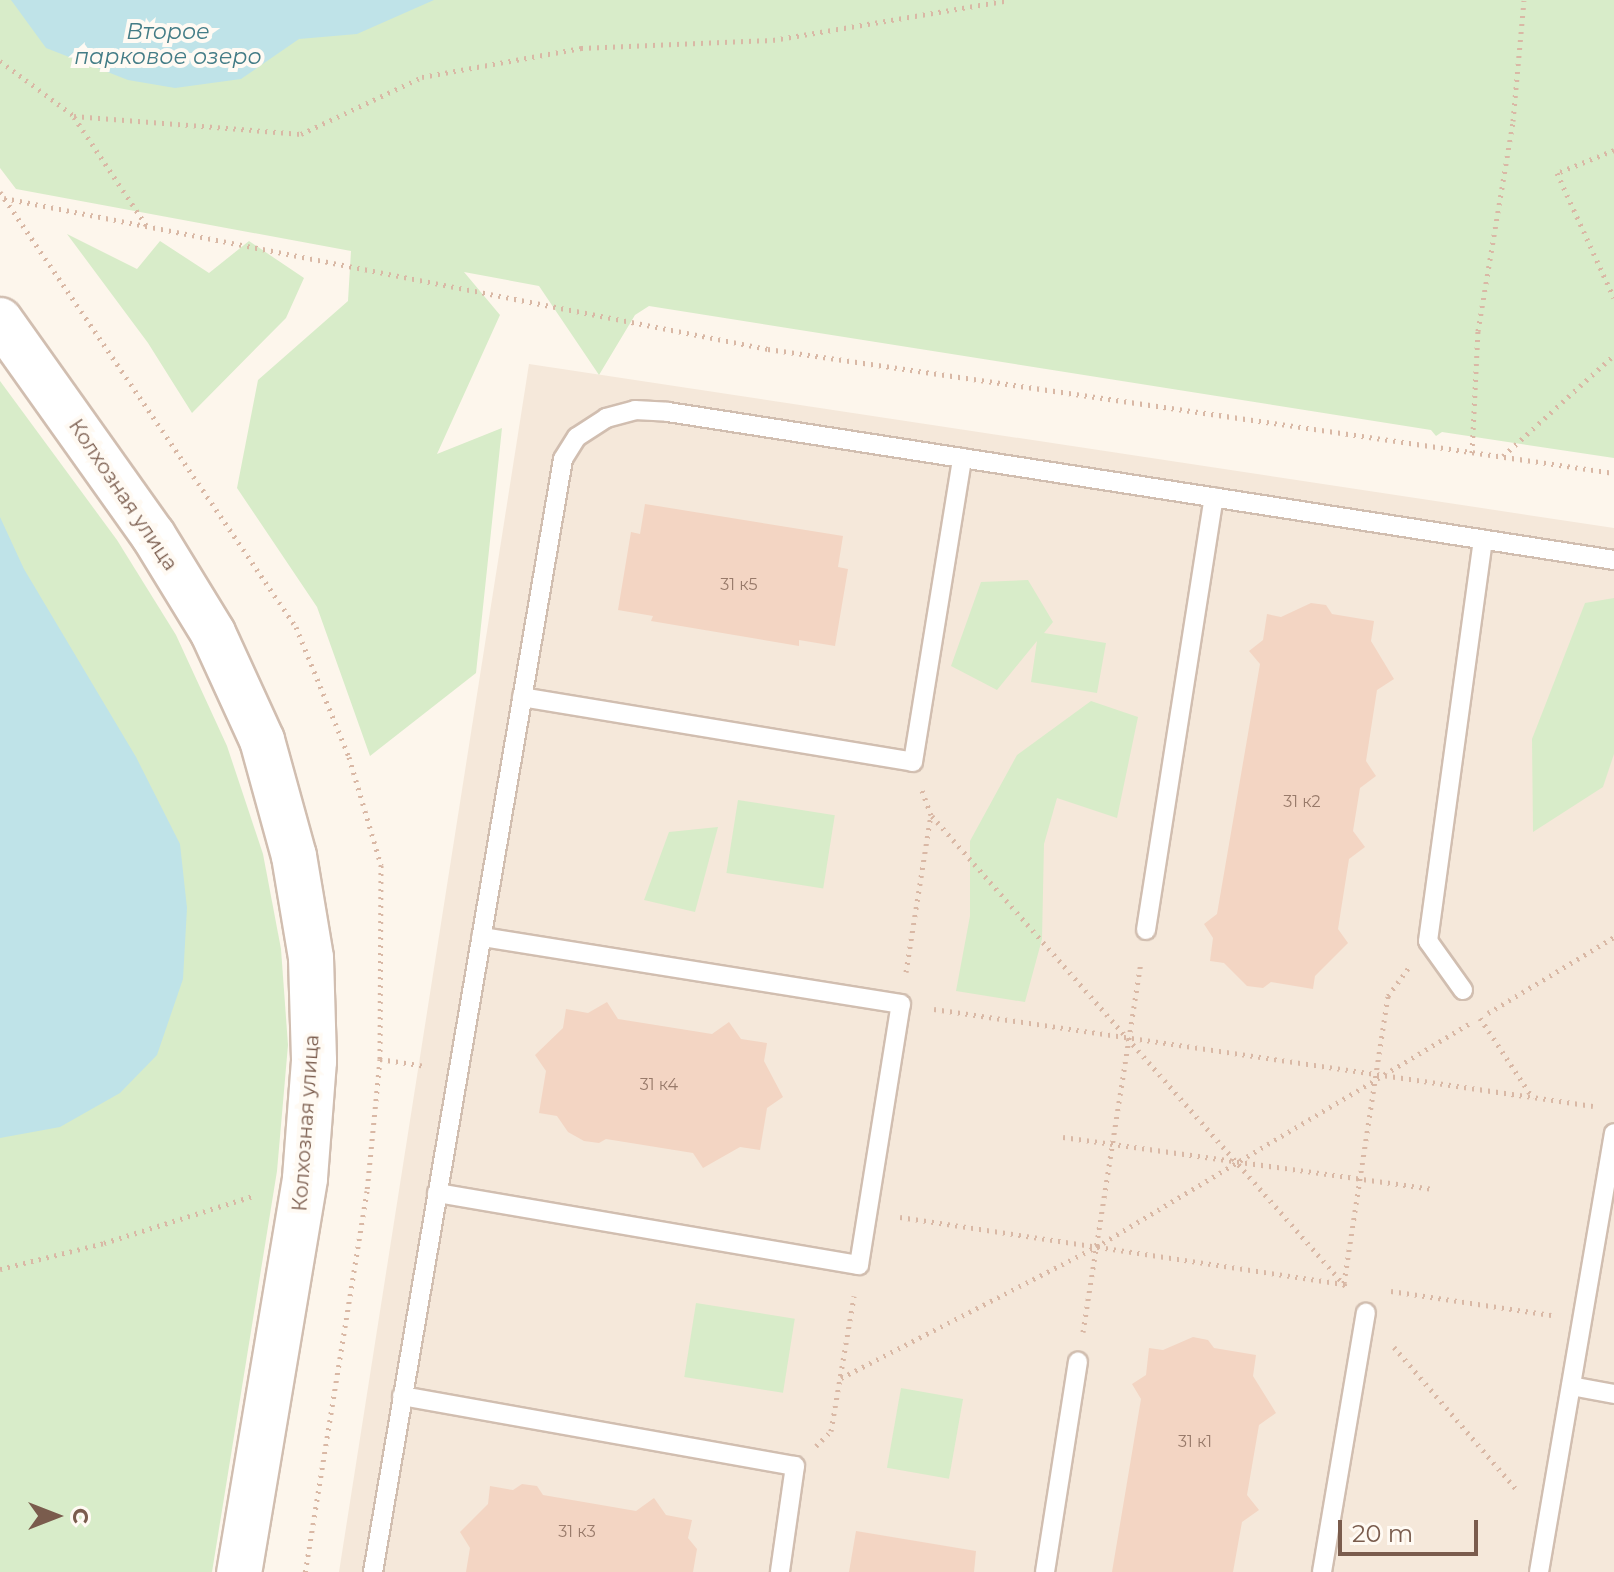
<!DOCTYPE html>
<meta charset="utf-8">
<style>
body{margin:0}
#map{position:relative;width:1614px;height:1572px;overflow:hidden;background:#fdf6ec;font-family:Montserrat,sans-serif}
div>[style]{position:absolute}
.residential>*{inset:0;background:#f5e8da}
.green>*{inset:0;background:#d8ecc9;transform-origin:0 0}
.water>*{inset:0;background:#bfe3e8}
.building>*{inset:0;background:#f3d5c3}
.path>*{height:5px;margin-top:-2.5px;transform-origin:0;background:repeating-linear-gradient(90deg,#d9b8a5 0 2px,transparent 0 8px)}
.roads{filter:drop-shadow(2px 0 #d1beb0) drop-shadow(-2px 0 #d1beb0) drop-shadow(0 2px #d1beb0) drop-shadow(0 -2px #d1beb0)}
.lane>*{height:18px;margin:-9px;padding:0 9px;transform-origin:9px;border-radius:9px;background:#fff}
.secondary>*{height:44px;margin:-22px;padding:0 22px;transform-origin:22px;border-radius:22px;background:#fff}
span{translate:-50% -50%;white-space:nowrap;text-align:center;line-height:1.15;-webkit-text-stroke:8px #fffaf3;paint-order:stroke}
.number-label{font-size:16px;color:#987a6a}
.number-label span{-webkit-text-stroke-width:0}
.street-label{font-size:20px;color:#7a5c4d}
.water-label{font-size:22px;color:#437c86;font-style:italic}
.north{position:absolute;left:16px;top:1476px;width:80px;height:80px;-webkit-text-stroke:6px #fffaf3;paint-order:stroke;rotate:90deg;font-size:22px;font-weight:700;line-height:32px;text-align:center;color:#7a5c4d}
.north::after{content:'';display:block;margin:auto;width:28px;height:36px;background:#7a5c4d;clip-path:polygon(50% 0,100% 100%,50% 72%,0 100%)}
.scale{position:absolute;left:1338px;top:1520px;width:140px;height:36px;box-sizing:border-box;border:4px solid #7a5c4d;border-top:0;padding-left:10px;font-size:24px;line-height:28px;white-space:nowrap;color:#7a5c4d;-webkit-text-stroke:6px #fffaf3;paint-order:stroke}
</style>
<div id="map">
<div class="residential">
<i style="clip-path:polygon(529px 364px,1614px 528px,1614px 1572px,339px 1572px)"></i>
</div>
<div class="green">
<i style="clip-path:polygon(0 0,1614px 0,1614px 458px,1442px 432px,1436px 436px,1431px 430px,649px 306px,635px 315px,599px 375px,539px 286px,464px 272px,500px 315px,437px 454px,502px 428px,476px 673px,370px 756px,317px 607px,237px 488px,258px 380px,348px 301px,351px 251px,16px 189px,0 168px)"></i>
<i style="clip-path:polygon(67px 234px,137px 269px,160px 241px,209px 273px,249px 241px,304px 278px,286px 318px,192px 413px,148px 343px)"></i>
<i style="clip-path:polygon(0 381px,117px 540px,176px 635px,227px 746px,263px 854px,281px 949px,288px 1045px,277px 1171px,212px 1572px,0 1572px)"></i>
<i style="clip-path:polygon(1028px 580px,1053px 622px,1044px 633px,1106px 643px,1097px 693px,1031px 682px,1037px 641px,997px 690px,951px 666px,981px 582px)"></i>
<i style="clip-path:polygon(1614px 598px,1614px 754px,1603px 787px,1533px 832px,1532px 739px,1585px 603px)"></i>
<i style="clip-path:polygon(1091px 701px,1138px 717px,1117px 818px,1057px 798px,1044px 844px,1042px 939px,1025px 1002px,956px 991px,970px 916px,970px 841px,1017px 755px)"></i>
<i style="left:738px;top:800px;width:98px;height:74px;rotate:9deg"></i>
<i style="clip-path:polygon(718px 827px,695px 912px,644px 900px,669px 832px)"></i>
<i style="left:696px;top:1303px;width:100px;height:75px;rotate:9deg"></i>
<i style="left:901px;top:1388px;width:63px;height:81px;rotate:10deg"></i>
</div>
<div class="water">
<i style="clip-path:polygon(11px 0,434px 0,357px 34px,299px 39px,241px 79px,175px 88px,128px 80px,46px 48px)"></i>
<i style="clip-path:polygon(0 517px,24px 569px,136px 757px,180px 844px,187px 908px,183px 979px,157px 1055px,120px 1093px,60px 1127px,0 1138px)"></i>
</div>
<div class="building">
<i style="clip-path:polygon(645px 504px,843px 536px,838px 567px,848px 569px,835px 646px,799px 640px,799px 646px,651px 621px,653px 616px,618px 610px,631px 532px,640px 534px)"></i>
<i style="clip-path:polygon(1311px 603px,1326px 605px,1332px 614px,1374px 621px,1371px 641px,1394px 679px,1377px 690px,1366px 761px,1376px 776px,1360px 788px,1353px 831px,1365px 847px,1349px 859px,1338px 929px,1348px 943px,1315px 976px,1313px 989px,1271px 982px,1263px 988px,1247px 986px,1224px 963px,1210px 961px,1213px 938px,1204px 924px,1217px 914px,1260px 664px,1249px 651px,1263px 640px,1267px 614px,1281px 617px)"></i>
<i style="clip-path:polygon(607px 1002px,618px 1019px,712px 1034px,729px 1022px,741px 1039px,767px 1043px,764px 1061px,783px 1097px,767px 1108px,760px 1150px,740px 1147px,703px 1168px,693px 1153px,606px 1139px,599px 1143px,584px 1141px,568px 1132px,557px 1116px,539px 1113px,546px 1071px,535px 1055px,563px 1028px,566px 1009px,588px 1013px)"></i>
<i style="clip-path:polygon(1193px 1337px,1208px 1340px,1214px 1348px,1256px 1355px,1253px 1376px,1276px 1413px,1259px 1425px,1247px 1495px,1259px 1510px,1242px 1522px,1233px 1572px,1112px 1572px,1141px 1399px,1132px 1384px,1146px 1375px,1149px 1348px,1163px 1350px)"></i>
<i style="clip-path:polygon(522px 1484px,537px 1486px,543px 1495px,636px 1511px,654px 1498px,666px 1515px,692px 1520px,688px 1538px,697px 1549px,693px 1572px,466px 1572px,470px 1548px,460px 1532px,488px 1504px,490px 1486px,513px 1490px)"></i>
<i style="clip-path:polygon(856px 1531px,976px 1551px,974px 1572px,849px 1572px)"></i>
</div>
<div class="path">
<i style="left:0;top:61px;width:92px;rotate:36.6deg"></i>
<i style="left:74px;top:116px;width:228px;rotate:4.5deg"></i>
<i style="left:301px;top:134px;width:134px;rotate:-25.2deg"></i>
<i style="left:422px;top:77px;width:162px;rotate:-10.3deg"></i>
<i style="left:581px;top:48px;width:192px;rotate:-2.4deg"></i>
<i style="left:773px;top:40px;width:240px;rotate:-9.6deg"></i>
<i style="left:74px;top:117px;width:130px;rotate:56.3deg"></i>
<i style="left:1614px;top:150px;width:61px;rotate:158deg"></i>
<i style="left:1557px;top:173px;width:137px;rotate:65.5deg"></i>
<i style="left:0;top:192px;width:526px;rotate:55.77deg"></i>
<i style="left:296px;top:627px;width:140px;rotate:67.8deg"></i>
<i style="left:349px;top:757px;width:113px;rotate:73.5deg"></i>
<i style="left:381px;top:865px;width:194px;rotate:90.3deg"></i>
<i style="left:380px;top:1059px;width:133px;rotate:95.6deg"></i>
<i style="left:367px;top:1191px;width:386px;rotate:99.2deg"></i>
<i style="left:4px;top:198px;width:779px;rotate:11.18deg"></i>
<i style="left:768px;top:349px;width:855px;rotate:8.34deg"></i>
<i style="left:1472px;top:453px;width:122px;rotate:-87.2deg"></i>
<i style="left:1478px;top:331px;width:213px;rotate:-80.5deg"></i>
<i style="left:1513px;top:121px;width:121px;rotate:-84.8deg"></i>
<i style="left:1503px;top:456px;width:150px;rotate:-42.3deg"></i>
<i style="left:932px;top:816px;width:630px;rotate:48.67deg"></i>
<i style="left:906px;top:972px;width:159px;rotate:-81deg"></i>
<i style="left:931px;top:815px;width:27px;rotate:-110deg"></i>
<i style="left:934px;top:1009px;width:666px;rotate:8.37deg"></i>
<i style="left:1488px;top:1013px;width:147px;rotate:-31.1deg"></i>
<i style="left:1480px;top:1018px;width:96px;rotate:56.5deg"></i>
<i style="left:380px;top:1059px;width:47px;rotate:8.7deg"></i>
<i style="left:1063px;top:1137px;width:372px;rotate:8deg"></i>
<i style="left:900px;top:1217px;width:450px;rotate:8.6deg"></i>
<i style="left:0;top:1269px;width:107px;rotate:-14deg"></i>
<i style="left:104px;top:1243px;width:159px;rotate:-17.5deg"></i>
<i style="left:1344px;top:1283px;width:290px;rotate:-81.3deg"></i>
<i style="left:1388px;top:996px;width:36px;rotate:-54deg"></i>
<i style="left:1391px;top:1291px;width:162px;rotate:8.5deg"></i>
<i style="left:1083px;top:1332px;width:375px;rotate:-81.1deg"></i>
<i style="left:1394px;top:1347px;width:190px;rotate:49.3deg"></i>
<i style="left:841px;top:1378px;width:287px;rotate:-27.2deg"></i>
<i style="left:1096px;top:1247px;width:435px;rotate:-30.9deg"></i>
<i style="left:816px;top:1446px;width:21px;rotate:-45deg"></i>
<i style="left:831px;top:1431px;width:137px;rotate:-80.3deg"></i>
</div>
<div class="roads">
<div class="lane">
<i style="left:522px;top:697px;width:396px;rotate:9.4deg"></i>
<i style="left:913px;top:762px;width:308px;rotate:-80.8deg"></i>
<i style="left:1146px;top:930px;width:438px;rotate:-81.1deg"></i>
<i style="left:1463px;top:990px;width:60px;rotate:-125.5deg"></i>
<i style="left:1428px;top:941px;width:405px;rotate:-82.2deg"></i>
<i style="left:437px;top:1193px;width:428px;rotate:9.7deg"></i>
<i style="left:859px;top:1265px;width:264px;rotate:-80.9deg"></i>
<i style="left:901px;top:1004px;width:425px;rotate:-170.9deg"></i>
<i style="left:1571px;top:1386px;width:44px;rotate:10.5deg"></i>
<i style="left:402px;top:1396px;width:399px;rotate:10.1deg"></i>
<i style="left:795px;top:1466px;width:107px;rotate:98.1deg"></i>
<i style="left:373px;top:1572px;width:1129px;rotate:-80.31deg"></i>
<i style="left:563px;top:459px;width:26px;rotate:-58deg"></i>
<i style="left:577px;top:437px;width:35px;rotate:-33deg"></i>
<i style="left:606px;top:418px;width:30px;rotate:-15deg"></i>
<i style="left:635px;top:410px;width:33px;rotate:3deg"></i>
<i style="left:668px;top:412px;width:958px;rotate:8.89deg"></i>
<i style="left:1045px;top:1572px;width:213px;rotate:-81.1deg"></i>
<i style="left:1322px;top:1572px;width:263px;rotate:-80.4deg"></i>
<i style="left:1539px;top:1572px;width:445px;rotate:-80.3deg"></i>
</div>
<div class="secondary">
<i style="left:0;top:320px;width:264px;rotate:54.6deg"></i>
<i style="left:153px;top:535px;width:115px;rotate:58.5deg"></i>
<i style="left:213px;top:633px;width:118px;rotate:65.4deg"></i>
<i style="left:262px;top:740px;width:120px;rotate:74.6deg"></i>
<i style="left:294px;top:856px;width:103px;rotate:80.5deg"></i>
<i style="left:311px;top:958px;width:103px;rotate:88.3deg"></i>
<i style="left:314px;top:1061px;width:118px;rotate:94.4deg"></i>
<i style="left:305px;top:1179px;width:399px;rotate:99.5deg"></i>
</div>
</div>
<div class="number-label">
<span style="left:739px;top:585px">31 к5</span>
<span style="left:1302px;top:802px">31 к2</span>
<span style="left:659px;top:1085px">31 к4</span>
<span style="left:1195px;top:1442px">31 к1</span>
<span style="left:577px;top:1532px">31 к3</span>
</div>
<div class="street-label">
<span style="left:123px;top:495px;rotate:56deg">Колхозная улица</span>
<span style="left:306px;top:1123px;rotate:-86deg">Колхозная улица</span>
</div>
<div class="water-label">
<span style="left:168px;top:44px">Второе<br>парковое озеро</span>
</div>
<div class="north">С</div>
<div class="scale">20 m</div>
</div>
